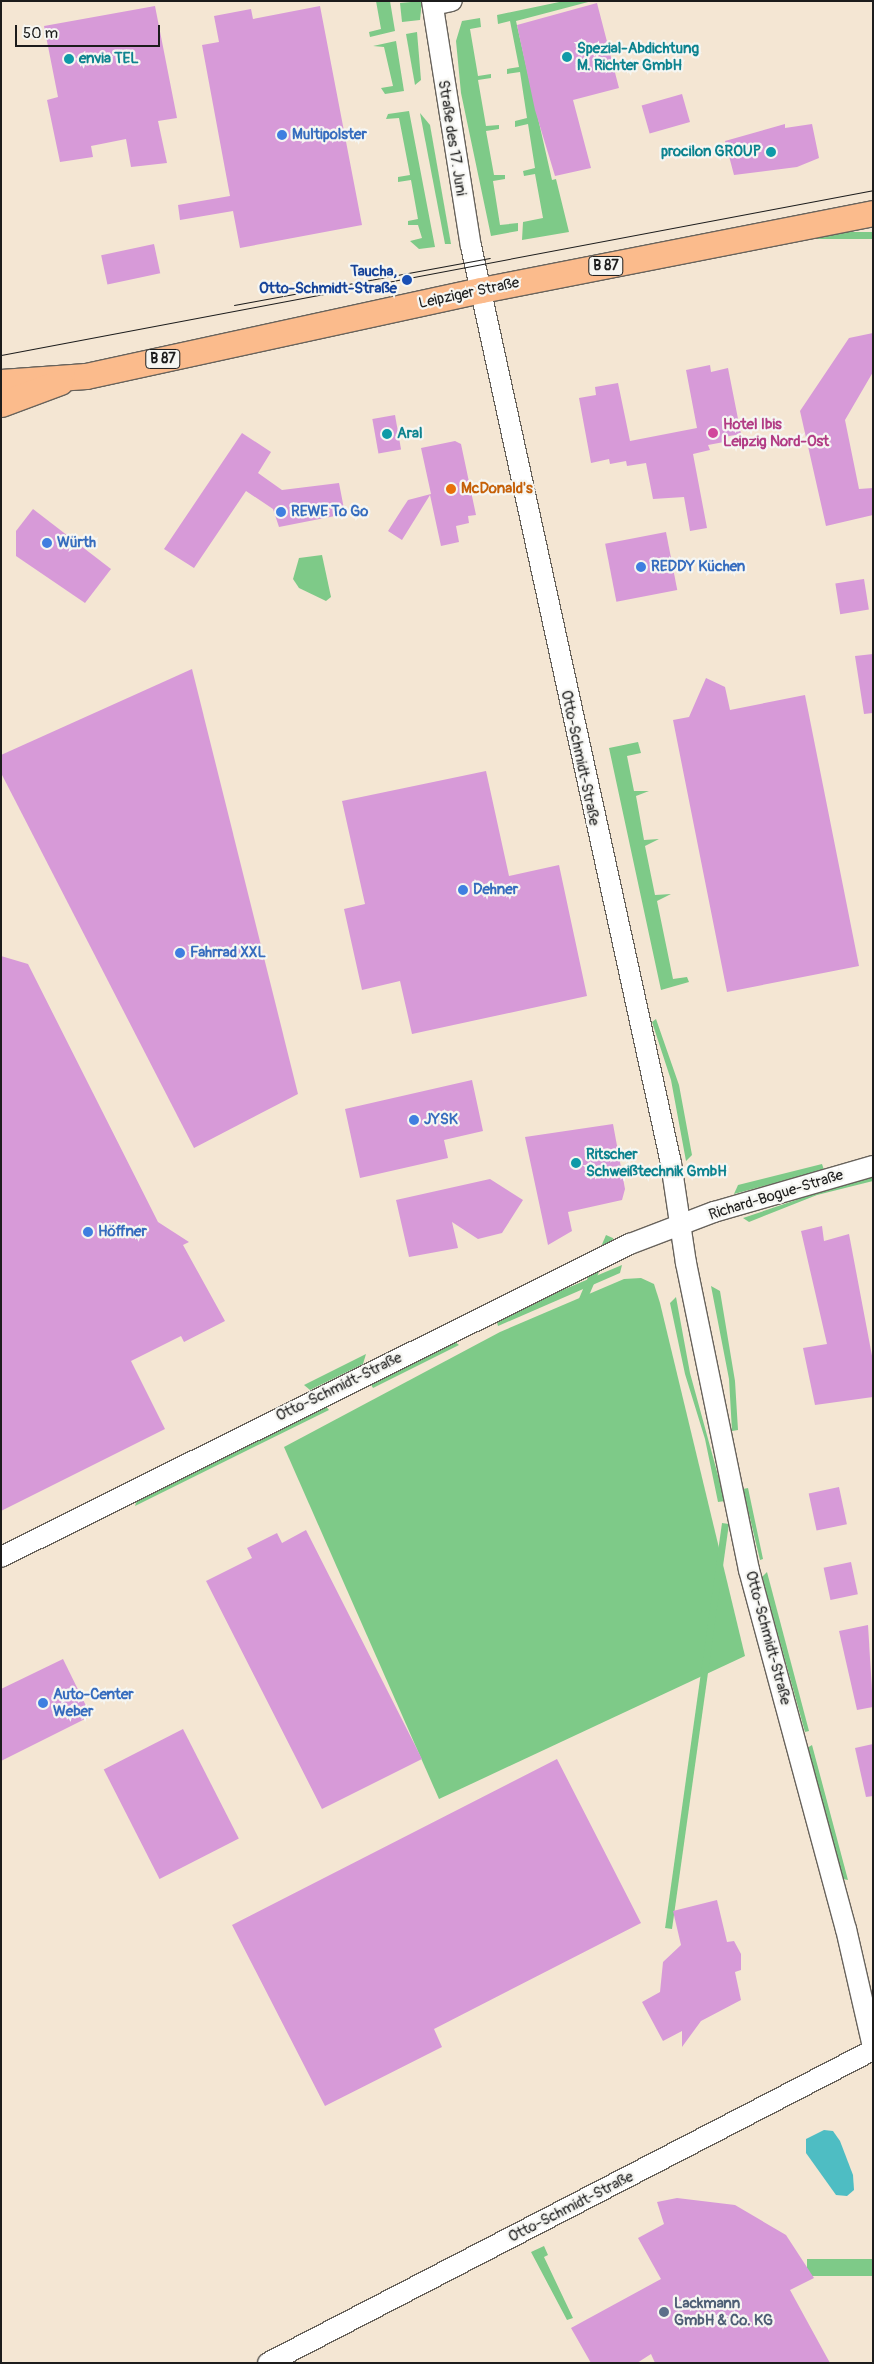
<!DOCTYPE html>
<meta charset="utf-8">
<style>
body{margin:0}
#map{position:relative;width:874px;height:2364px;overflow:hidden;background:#f4e6d3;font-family:Pangolin,sans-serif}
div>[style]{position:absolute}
.green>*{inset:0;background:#7eca88;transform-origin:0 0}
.water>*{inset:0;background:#4ebdc3}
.building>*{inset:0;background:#d79ad8;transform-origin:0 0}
.roads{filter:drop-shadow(1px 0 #68635c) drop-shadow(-1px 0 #68635c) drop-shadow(0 1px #68635c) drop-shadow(0 -1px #68635c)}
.minor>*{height:20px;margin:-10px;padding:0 10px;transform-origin:10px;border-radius:10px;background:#fff}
.major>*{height:25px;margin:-12.5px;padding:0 12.5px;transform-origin:12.5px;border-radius:12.5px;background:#fbbb8c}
.tram>*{height:1px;margin:-0.5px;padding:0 0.5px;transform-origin:0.5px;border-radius:0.5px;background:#1c1c1c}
.dots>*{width:14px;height:14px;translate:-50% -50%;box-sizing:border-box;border:2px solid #f6f6f2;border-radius:50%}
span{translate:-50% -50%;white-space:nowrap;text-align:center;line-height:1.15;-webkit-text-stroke:4.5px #f6f6f2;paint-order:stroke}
.shield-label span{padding:1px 4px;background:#f6f6f2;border:1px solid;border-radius:4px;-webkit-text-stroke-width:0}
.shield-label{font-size:14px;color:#1c1c1c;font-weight:700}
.culture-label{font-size:15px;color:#0d838f;font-weight:700}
.left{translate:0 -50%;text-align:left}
.right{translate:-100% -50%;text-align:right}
.shop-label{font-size:15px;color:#366cbe;font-weight:700}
.street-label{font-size:15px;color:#1c1c1c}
.transit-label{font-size:15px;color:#164399;font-weight:700}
.hotel-label{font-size:15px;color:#b23c85;font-weight:700}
.food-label{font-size:15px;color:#c56008;font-weight:700}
.service-label{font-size:15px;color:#4e5e75;font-weight:700}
.frame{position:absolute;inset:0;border:2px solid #1c1c1c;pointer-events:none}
.scale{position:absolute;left:15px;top:25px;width:145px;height:22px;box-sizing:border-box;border:2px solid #1c1c1c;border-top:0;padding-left:6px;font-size:15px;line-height:18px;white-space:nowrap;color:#1c1c1c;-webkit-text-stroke:4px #f6f6f2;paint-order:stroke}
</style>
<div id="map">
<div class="green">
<i style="clip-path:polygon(376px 1px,390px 1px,395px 31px,370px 37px,369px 32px,381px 29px)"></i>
<i style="clip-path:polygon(422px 1px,420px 20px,402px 22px,400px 3px)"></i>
<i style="clip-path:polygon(564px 1px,592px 1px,516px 21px,552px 180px,556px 179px,569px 232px,522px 240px,523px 222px,543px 218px,535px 174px,524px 176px,523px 171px,535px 168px,528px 124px,515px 127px,515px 121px,527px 118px,520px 72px,507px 74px,507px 69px,519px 67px,510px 21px,498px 24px,497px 15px)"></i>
<i style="clip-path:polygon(480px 18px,481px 27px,470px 29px,478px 76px,491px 74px,491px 78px,478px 80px,486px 126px,499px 125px,499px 129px,486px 131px,494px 175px,505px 175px,505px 179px,493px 181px,500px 225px,518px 223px,518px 231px,491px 236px,461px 93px,456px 41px,462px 21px)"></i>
<i style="clip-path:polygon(417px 32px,421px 80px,415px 85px,406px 34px)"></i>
<i style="clip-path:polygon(396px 41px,404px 91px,385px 94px,381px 88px,393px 86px,384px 47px,373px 46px)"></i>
<i style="clip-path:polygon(409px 111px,435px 247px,419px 249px,410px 241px,422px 238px,418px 225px,408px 225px,408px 221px,418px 219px,411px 180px,398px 182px,398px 177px,410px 175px,399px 118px,386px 119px,388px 114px)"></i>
<i style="clip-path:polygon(420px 113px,430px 125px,451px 244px,445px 244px)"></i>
<i style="left:873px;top:232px;width:7px;height:121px;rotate:90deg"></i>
<i style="clip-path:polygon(322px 555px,331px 597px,326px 601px,299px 588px,293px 579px,299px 558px)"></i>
<i style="clip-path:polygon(638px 742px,641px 753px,627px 756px,634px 791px,649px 791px,636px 796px,644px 840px,659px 839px,645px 846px,655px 895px,671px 894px,657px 901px,673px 979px,687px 977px,689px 982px,661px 990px,609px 748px)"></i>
<i style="clip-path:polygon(656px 1019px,679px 1085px,692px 1155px,686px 1161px,671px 1080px,652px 1022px)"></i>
<i style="clip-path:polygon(822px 1164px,824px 1170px,734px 1194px,738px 1185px)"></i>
<i style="clip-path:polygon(873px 1174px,873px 1181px,817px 1195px,749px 1222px,743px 1218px)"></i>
<i style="left:606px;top:1235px;width:8px;height:168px;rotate:23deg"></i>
<i style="clip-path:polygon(622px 1265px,620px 1273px,498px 1326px,496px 1318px)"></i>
<i style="clip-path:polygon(641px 1278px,654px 1284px,660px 1303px,745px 1656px,439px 1799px,284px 1447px,500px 1332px,624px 1279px)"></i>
<i style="clip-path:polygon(711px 1286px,720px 1291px,735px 1381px,738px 1430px,732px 1431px,729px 1379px)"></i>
<i style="clip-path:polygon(676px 1297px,690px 1373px,725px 1501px,718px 1502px,705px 1439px,685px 1374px,670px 1303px)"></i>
<i style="clip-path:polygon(455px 1342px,459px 1345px,373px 1388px,370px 1383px)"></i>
<i style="clip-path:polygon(366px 1354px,363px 1364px,310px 1390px,304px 1385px)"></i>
<i style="clip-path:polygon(325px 1405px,329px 1410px,135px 1506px,137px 1500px)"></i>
<i style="clip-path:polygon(748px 1488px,763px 1559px,760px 1560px,743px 1489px)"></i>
<i style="left:722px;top:1523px;width:7px;height:409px;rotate:8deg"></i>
<i style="clip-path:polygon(767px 1572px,809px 1731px,805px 1732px,762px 1577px)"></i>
<i style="clip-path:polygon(812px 1745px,848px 1880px,843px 1879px,807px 1748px)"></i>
<i style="clip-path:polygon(544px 2246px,548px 2255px,544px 2257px,573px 2318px,567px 2320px,531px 2252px)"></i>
<i style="left:873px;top:2259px;width:17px;height:66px;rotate:90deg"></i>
</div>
<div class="water">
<i style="clip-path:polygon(824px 2130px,833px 2131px,840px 2141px,853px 2175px,854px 2190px,847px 2196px,836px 2195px,806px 2153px,806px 2139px)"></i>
</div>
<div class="building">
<i style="clip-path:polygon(597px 3px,619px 88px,573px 100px,591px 168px,555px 176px,535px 110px,517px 25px)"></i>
<i style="clip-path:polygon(155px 6px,177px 118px,158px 121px,167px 163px,131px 167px,126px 139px,91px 146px,93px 157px,60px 162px,47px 100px,58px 97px,44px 26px)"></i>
<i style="clip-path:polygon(320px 6px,362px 225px,240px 248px,233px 211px,180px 220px,178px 205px,230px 196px,202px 45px,219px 42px,214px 16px,251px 9px,253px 19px)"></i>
<i style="left:682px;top:94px;width:29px;height:42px;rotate:74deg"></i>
<i style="clip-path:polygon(785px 124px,785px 128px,812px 124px,819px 158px,797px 167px,734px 175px,725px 141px)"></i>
<i style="left:154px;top:244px;width:30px;height:54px;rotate:78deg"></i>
<i style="clip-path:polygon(873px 333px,873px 372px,845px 420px,859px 489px,873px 488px,873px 515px,826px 526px,800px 411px,849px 338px)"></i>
<i style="clip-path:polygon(710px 365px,711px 372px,728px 368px,741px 434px,724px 437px,724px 442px,708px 445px,710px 450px,693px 454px,707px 528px,690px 531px,684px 497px,653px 499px,646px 463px,627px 466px,626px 461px,610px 464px,609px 459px,591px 463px,579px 398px,596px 395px,595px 387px,618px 383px,630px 441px,697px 428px,686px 370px)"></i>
<i style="left:395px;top:415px;width:35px;height:23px;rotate:80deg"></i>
<i style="clip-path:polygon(242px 433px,271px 452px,258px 473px,282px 490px,339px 483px,345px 514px,279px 527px,273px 509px,246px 491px,194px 568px,164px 549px)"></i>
<i style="clip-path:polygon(455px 441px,461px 444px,476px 515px,468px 516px,469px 523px,456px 526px,459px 542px,441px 546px,430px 495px,402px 540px,388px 531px,402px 509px,408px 500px,431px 494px,421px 448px)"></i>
<i style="clip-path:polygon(33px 509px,111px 569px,85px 603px,16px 556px,16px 531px)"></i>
<i style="left:666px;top:532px;width:59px;height:62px;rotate:79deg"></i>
<i style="left:864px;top:579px;width:31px;height:29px;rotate:81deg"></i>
<i style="clip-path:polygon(873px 654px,873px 713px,864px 714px,855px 656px)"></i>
<i style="clip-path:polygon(192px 669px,298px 1094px,194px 1148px,1px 773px,1px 755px)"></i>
<i style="clip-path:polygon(706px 678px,725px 687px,730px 710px,805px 695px,859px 966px,727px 992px,673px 720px,689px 717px)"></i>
<i style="clip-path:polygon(486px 771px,509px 876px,559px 865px,587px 996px,412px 1034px,400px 981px,362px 990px,344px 909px,365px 904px,342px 801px)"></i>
<i style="clip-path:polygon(1px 956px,28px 964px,158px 1222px,189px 1242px,183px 1245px,225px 1321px,184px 1342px,181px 1336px,131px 1361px,165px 1429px,1px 1511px)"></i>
<i style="clip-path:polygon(472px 1080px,483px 1131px,444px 1140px,448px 1158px,360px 1178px,345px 1109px)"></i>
<i style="clip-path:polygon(613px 1124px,625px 1189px,622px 1200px,568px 1212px,572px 1231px,548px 1245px,525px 1137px)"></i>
<i style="clip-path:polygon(490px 1179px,523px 1200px,502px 1233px,478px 1239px,452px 1222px,458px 1248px,409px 1257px,396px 1200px)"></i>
<i style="clip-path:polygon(822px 1226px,824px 1241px,849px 1234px,873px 1361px,873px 1397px,815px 1405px,803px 1348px,827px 1344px,801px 1231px)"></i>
<i style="left:839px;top:1487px;width:38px;height:31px;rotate:78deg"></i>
<i style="clip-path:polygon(306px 1530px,422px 1759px,322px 1809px,206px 1581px,252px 1558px,247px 1548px,277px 1533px,282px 1543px)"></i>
<i style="left:851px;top:1562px;width:33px;height:28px;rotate:78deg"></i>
<i style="clip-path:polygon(868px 1625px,873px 1707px,857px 1710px,839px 1631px)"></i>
<i style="clip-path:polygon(63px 1659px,91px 1716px,1px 1761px,1px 1689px)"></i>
<i style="left:183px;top:1729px;width:123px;height:89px;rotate:63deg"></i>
<i style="clip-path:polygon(873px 1744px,873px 1796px,866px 1797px,855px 1748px)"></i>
<i style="clip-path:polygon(557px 1759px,641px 1923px,434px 2029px,442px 2047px,325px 2106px,232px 1925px)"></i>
<i style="clip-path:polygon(717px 1900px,727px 1942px,734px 1941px,741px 1954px,741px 1970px,735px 1972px,741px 2000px,701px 2021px,682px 2047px,682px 2031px,663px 2041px,642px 2002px,660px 1992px,663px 1962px,681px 1945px,673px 1911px)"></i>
<i style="clip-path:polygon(677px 2198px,735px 2205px,786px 2235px,814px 2278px,790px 2290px,830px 2363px,655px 2363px,651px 2354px,637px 2363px,591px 2363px,571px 2328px,661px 2279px,638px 2238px,664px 2224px,657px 2202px)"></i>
</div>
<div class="roads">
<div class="minor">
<i style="left:432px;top:1px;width:248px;rotate:81deg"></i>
<i style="left:471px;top:246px;width:939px;rotate:77.7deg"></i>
<i style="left:671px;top:1163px;width:101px;rotate:81.5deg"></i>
<i style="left:686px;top:1263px;width:313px;rotate:78.4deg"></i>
<i style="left:749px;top:1570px;width:372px;rotate:74.9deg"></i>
<i style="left:846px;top:1929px;width:121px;rotate:77.1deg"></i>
<i style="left:433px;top:5px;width:19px;rotate:-12deg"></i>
<i style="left:1px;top:1557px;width:703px;rotate:-26.46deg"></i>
<i style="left:630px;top:1244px;width:90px;rotate:-20.9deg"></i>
<i style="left:714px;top:1212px;width:166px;rotate:-16.1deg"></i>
<i style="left:268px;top:2363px;width:681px;rotate:-27.36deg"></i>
</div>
<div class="major">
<i style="left:1px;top:382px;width:85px;rotate:-4deg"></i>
<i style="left:86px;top:376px;width:404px;rotate:-12.3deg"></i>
<i style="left:481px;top:290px;width:399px;rotate:-11.1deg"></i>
<i style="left:1px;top:404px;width:63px;rotate:-20.4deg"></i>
</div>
</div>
<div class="tram">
<i style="left:234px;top:305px;width:260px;rotate:-10.4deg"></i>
<i style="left:1px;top:355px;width:887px;rotate:-10.71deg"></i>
</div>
<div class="dots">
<i style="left:567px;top:57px;background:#0f9aa8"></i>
<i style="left:69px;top:59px;background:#0f9aa8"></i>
<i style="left:282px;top:135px;background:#3f7fe0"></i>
<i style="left:771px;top:152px;background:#0f9aa8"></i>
<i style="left:407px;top:280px;background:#1a4fb4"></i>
<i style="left:713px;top:433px;background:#d1479c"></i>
<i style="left:387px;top:434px;background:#0f9aa8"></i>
<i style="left:451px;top:489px;background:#e8710a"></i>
<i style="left:281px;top:512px;background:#3f7fe0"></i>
<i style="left:47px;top:543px;background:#3f7fe0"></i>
<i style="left:641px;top:567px;background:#3f7fe0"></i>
<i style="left:463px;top:890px;background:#3f7fe0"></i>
<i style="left:180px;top:953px;background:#3f7fe0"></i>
<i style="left:414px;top:1120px;background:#3f7fe0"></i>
<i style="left:576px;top:1163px;background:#0f9aa8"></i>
<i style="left:88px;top:1232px;background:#3f7fe0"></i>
<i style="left:43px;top:1703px;background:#3f7fe0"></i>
<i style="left:664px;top:2312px;background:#5c6f8a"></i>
</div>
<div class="shield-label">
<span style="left:606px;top:266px">B 87</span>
<span style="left:163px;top:359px">B 87</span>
</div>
<div class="culture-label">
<span class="left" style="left:577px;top:57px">Spezial-Abdichtung<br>M. Richter GmbH</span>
<span class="left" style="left:79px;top:59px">envia TEL</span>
<span class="right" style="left:761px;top:152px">procilon GROUP</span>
<span class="left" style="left:397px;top:434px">Aral</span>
<span class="left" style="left:586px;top:1163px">Ritscher<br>Schweißtechnik GmbH</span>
</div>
<div class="shop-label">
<span class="left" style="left:292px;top:135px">Multipolster</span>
<span class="left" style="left:291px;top:512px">REWE To Go</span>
<span class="left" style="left:57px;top:543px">Würth</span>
<span class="left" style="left:651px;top:567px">REDDY Küchen</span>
<span class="left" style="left:473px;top:890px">Dehner</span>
<span class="left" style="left:190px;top:953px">Fahrrad XXL</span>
<span class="left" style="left:424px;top:1120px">JYSK</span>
<span class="left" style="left:98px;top:1232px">Höffner</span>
<span class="left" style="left:53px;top:1703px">Auto-Center<br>Weber</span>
</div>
<div class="street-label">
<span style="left:452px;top:138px;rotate:81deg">Straße des 17. Juni</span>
<span style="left:469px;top:293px;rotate:-12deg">Leipziger Straße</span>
<span style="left:580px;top:758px;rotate:78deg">Otto-Schmidt-Straße</span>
<span style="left:776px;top:1195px;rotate:-17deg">Richard-Bogue-Straße</span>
<span style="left:339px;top:1387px;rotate:-26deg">Otto-Schmidt-Straße</span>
<span style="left:768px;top:1638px;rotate:75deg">Otto-Schmidt-Straße</span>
<span style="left:571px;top:2207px;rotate:-27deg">Otto-Schmidt-Straße</span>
</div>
<div class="transit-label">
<span class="right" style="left:397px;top:280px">Taucha,<br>Otto-Schmidt-Straße</span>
</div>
<div class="hotel-label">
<span class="left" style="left:723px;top:433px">Hotel Ibis<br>Leipzig Nord-Ost</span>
</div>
<div class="food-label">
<span class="left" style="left:461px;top:489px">McDonald's</span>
</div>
<div class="service-label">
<span class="left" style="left:674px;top:2312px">Lackmann<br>GmbH &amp; Co. KG</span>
</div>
<div class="frame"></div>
<div class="scale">50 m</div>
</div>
